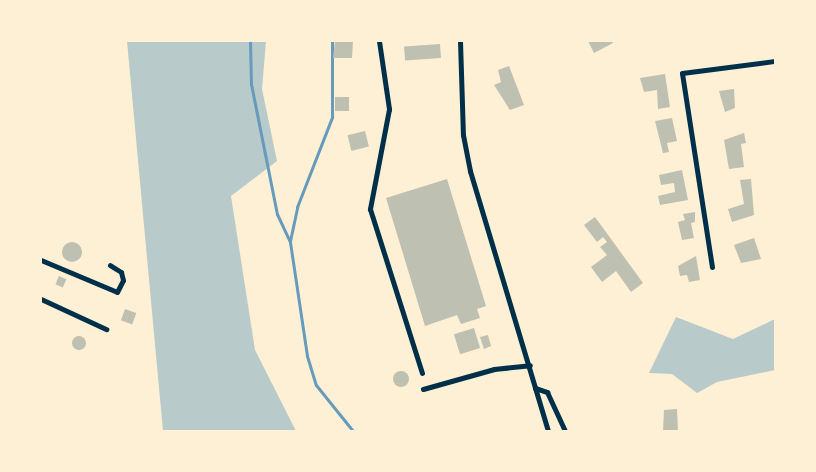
<!DOCTYPE html>
<style>
body{margin:0}
#map{position:relative;width:816px;height:472px;overflow:hidden;background:#fdf0d5;font-family:"Archivo Narrow",sans-serif}
div>[style]{position:absolute}
.green>*{inset:0;background:#b9caca}
.stream>*{height:3px;margin:-1.5px;padding:0 1.5px;transform-origin:1.5px;border-radius:1.5px;background:#669bbc}
.building>*{inset:0;background:#bec0b2;transform-origin:0 0}
.round{border-radius:50%}
.minor>*{height:5px;margin:-2.5px;padding:0 2.5px;transform-origin:2.5px;border-radius:2.5px;background:#003049}
span{translate:-50% -50%;white-space:nowrap;text-align:center;line-height:1.15;-webkit-text-stroke:4px #fdf0d5;paint-order:stroke}
.frame{position:absolute;inset:0;border:42px solid #fdf0d5;pointer-events:none}
</style>
<div id="map">
<div class="green">
<i style="clip-path:polygon(127px 41px,266px 41px,262px 89px,277px 161px,231px 196px,255px 350px,296px 431px,163px 431px)"></i>
<i style="clip-path:polygon(676px 317px,733px 339px,775px 319px,775px 370px,717px 382px,697px 393px,672px 374px,649px 373px)"></i>
</div>
<div class="stream">
<i style="left:250px;top:41px;width:43px;rotate:88.7deg"></i>
<i style="left:251px;top:84px;width:133px;rotate:78.7deg"></i>
<i style="left:277px;top:214px;width:31px;rotate:65deg"></i>
<i style="left:290px;top:242px;width:115px;rotate:81.5deg"></i>
<i style="left:307px;top:356px;width:30px;rotate:73deg"></i>
<i style="left:316px;top:385px;width:59px;rotate:51.2deg"></i>
<i style="left:290px;top:241px;width:35px;rotate:-78deg"></i>
<i style="left:297px;top:207px;width:97px;rotate:-68.7deg"></i>
<i style="left:332px;top:117px;width:76px;rotate:-90deg"></i>
</div>
<div class="building">
<i style="clip-path:polygon(335px 41px,353px 41px,352px 58px,333px 58px)"></i>
<i style="clip-path:polygon(588px 41px,612px 41px,613px 43px,594px 53px)"></i>
<i style="left:440px;top:44px;width:14px;height:36px;rotate:86deg"></i>
<i style="clip-path:polygon(509px 66px,524px 105px,510px 110px,494px 85px,501px 82px,498px 70px)"></i>
<i style="clip-path:polygon(665px 74px,670px 107px,658px 109px,657px 90px,644px 92px,640px 78px)"></i>
<i style="clip-path:polygon(734px 89px,735px 108px,725px 112px,719px 91px)"></i>
<i style="left:335px;top:97px;width:14px;height:14px"></i>
<i style="clip-path:polygon(672px 118px,677px 141px,667px 143px,669px 152px,663px 153px,655px 121px)"></i>
<i style="left:365px;top:131px;width:16px;height:18px;rotate:76deg"></i>
<i style="clip-path:polygon(744px 133px,746px 143px,741px 144px,744px 167px,729px 169px,724px 140px)"></i>
<i style="clip-path:polygon(682px 170px,688px 200px,660px 205px,658px 196px,675px 192px,674px 183px,661px 185px,659px 175px)"></i>
<i style="clip-path:polygon(447px 179px,486px 306px,477px 309px,480px 318px,461px 324px,457px 315px,425px 326px,386px 198px)"></i>
<i style="clip-path:polygon(751px 179px,754px 215px,732px 222px,728px 209px,744px 204px,740px 180px)"></i>
<i style="clip-path:polygon(695px 212px,695px 222px,691px 223px,694px 238px,682px 240px,678px 222px,685px 220px,683px 214px)"></i>
<i style="clip-path:polygon(595px 217px,643px 283px,631px 292px,616px 271px,602px 282px,591px 267px,607px 255px,600px 247px,607px 242px,603px 237px,597px 242px,584px 225px)"></i>
<i style="clip-path:polygon(754px 238px,761px 259px,741px 263px,734px 245px)"></i>
<i class="round" style="left:62px;top:242px;width:20px;height:20px"></i>
<i style="clip-path:polygon(696px 256px,700px 280px,689px 282px,687px 275px,680px 276px,678px 266px)"></i>
<i style="left:59px;top:276px;width:8px;height:9px;rotate:23deg"></i>
<i style="left:125px;top:309px;width:12px;height:12px;rotate:20deg"></i>
<i style="left:474px;top:328px;width:21px;height:21px;rotate:73deg"></i>
<i style="clip-path:polygon(488px 335px,491px 346px,484px 349px,480px 337px)"></i>
<i class="round" style="left:72px;top:336px;width:14px;height:14px"></i>
<i class="round" style="left:393px;top:371px;width:16px;height:16px"></i>
<i style="clip-path:polygon(677px 409px,678px 431px,663px 431px,664px 410px)"></i>
</div>
<div class="minor">
<i style="left:379px;top:41px;width:69px;rotate:81.6deg"></i>
<i style="left:389px;top:109px;width:102px;rotate:100.8deg"></i>
<i style="left:370px;top:209px;width:172px;rotate:72.4deg"></i>
<i style="left:460px;top:41px;width:94px;rotate:88.2deg"></i>
<i style="left:463px;top:135px;width:37px;rotate:79deg"></i>
<i style="left:470px;top:171px;width:271px;rotate:73.3deg"></i>
<i style="left:41px;top:260px;width:82px;rotate:22.8deg"></i>
<i style="left:117px;top:292px;width:13px;rotate:-63deg"></i>
<i style="left:123px;top:280px;width:8px;rotate:-104deg"></i>
<i style="left:121px;top:272px;width:13px;rotate:-148deg"></i>
<i style="left:712px;top:267px;width:196px;rotate:-98.8deg"></i>
<i style="left:682px;top:73px;width:94px;rotate:-7.4deg"></i>
<i style="left:41px;top:299px;width:72px;rotate:24.8deg"></i>
<i style="left:535px;top:388px;width:13px;rotate:18deg"></i>
<i style="left:547px;top:392px;width:43px;rotate:65.2deg"></i>
<i style="left:423px;top:389px;width:74px;rotate:-15.7deg"></i>
<i style="left:494px;top:369px;width:36px;rotate:-6deg"></i>
</div>
<div class="frame"></div>
</div>
